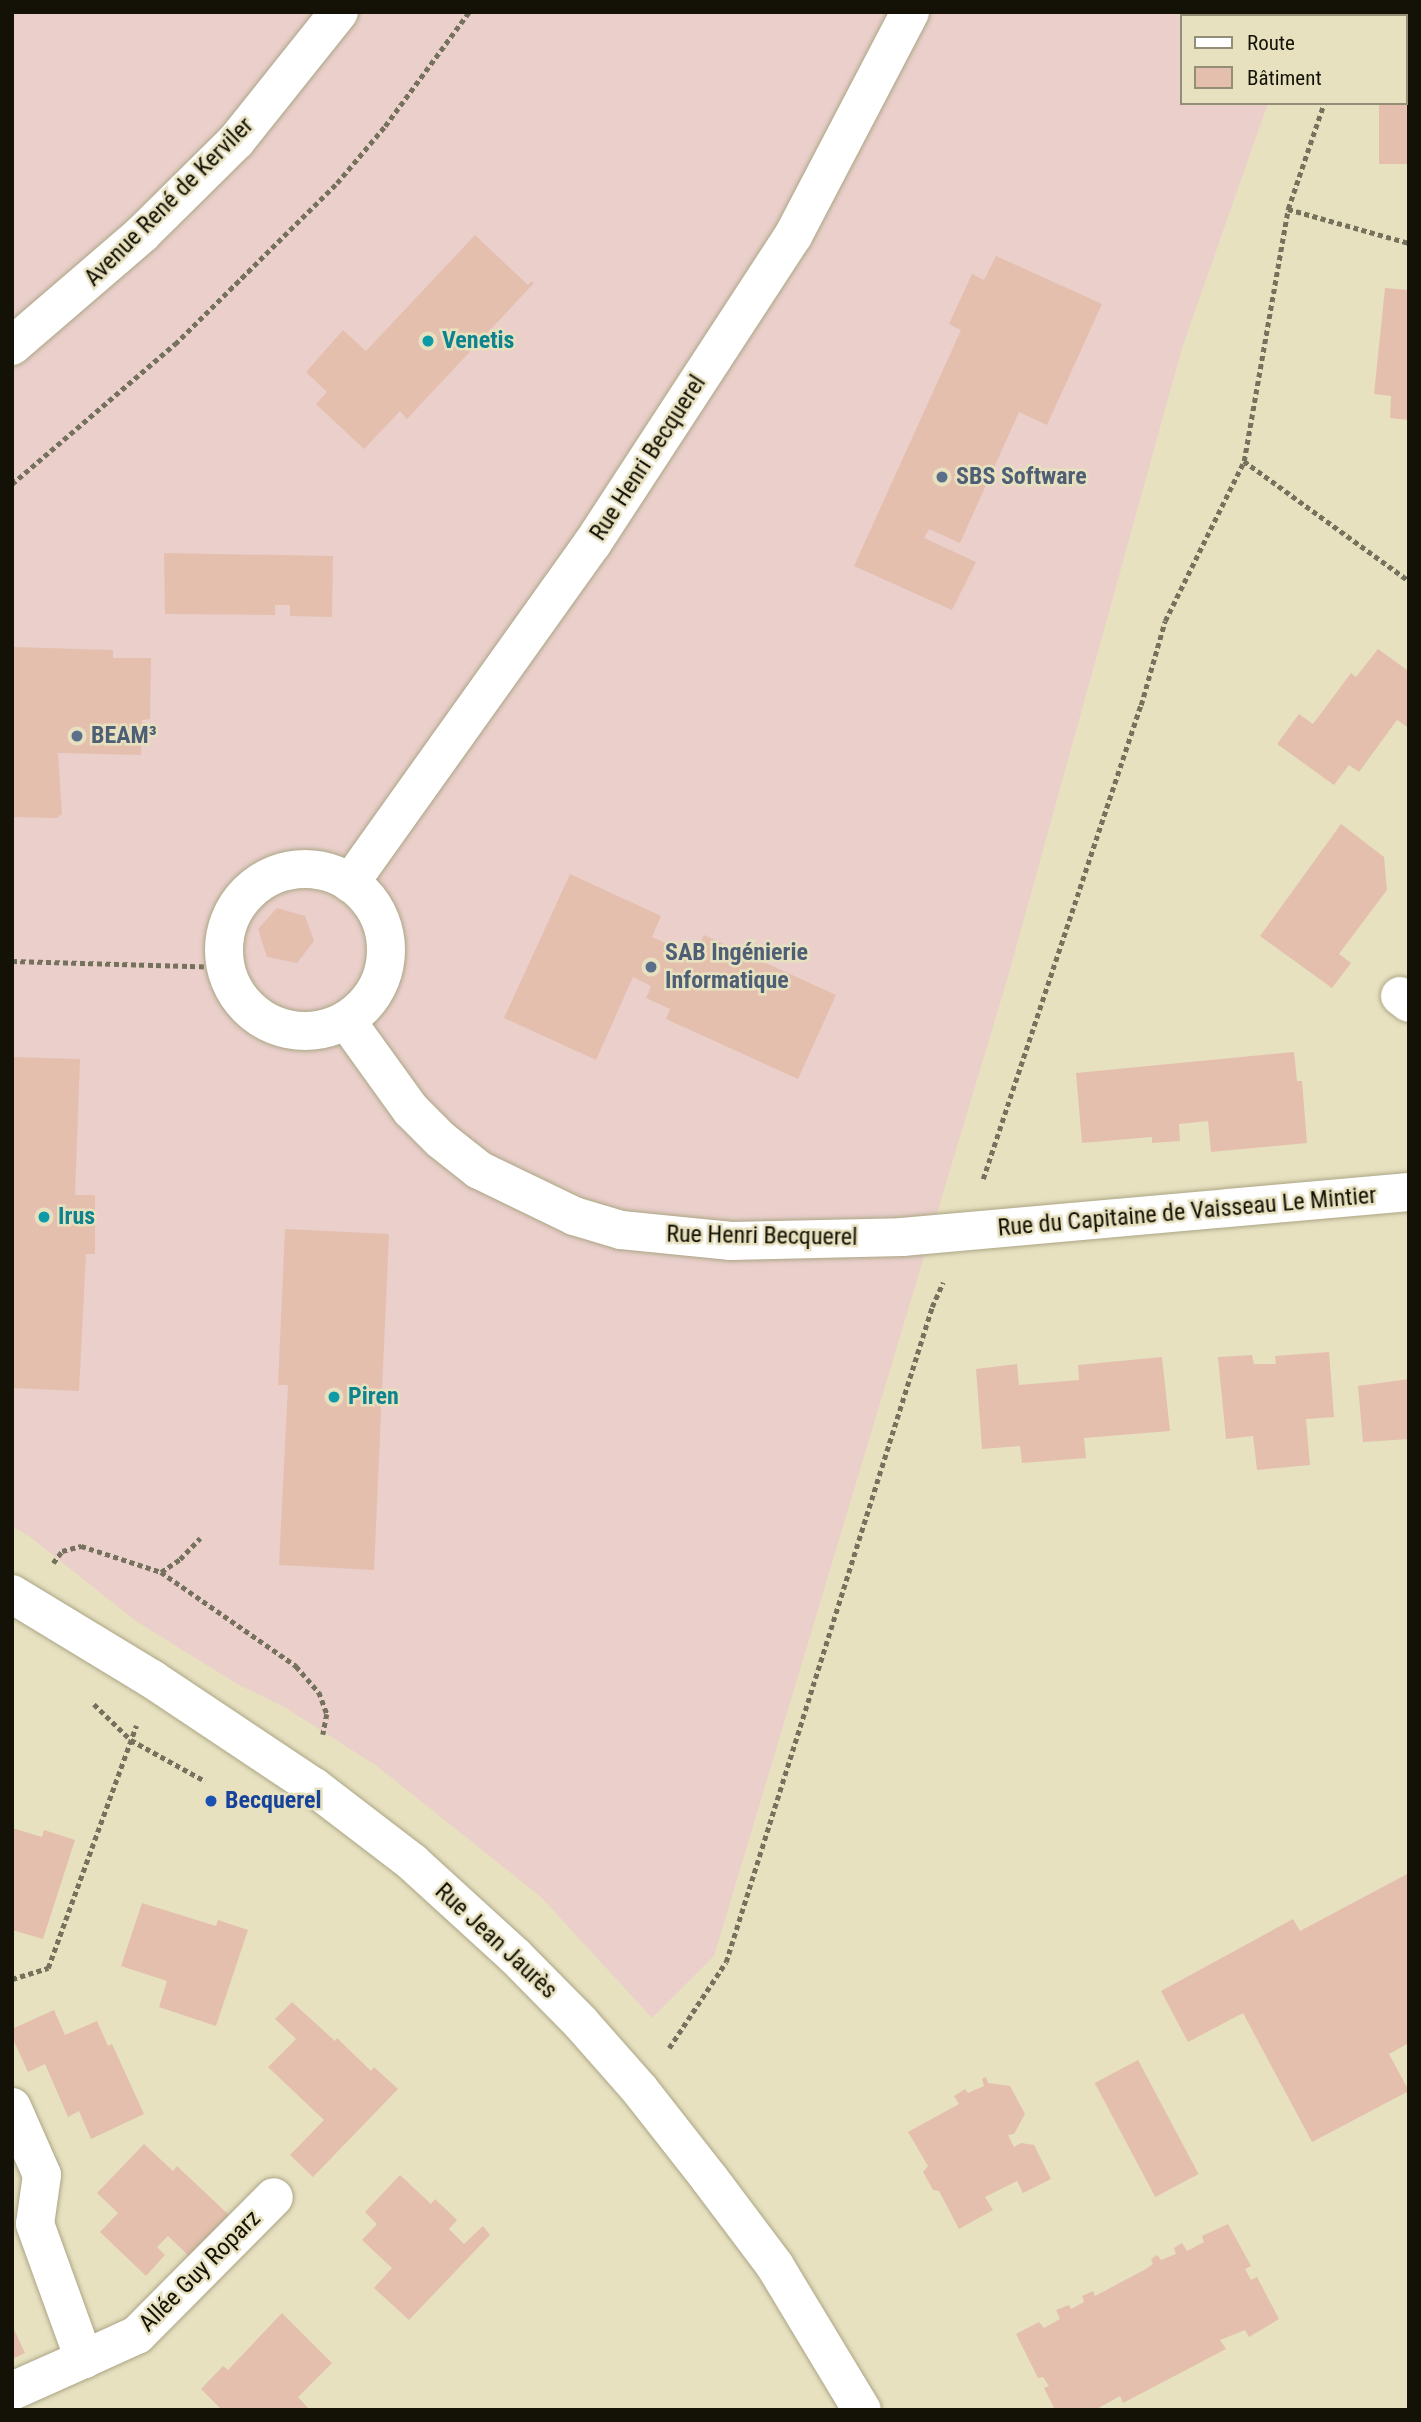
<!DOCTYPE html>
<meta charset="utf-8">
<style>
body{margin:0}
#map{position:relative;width:1421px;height:2422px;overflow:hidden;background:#e7e1c0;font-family:"Roboto Condensed",sans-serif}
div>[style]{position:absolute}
.commercial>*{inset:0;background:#eacfcb}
.building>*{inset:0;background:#e4bfae;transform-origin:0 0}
.path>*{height:4.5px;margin-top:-2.25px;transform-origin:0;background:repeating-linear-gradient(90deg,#75715c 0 5px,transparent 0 8.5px)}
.roads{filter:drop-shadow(0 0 2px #aba585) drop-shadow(0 0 2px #aba585)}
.minor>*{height:38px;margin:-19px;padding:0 19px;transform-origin:19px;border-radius:19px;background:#fff}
.minor>.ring{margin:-19px;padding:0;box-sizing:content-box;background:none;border:38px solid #fff;border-radius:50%}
.major>*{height:38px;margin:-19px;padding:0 19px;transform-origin:19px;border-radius:19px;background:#fff}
.dots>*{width:19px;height:19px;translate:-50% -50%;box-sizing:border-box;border:4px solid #e7e1c0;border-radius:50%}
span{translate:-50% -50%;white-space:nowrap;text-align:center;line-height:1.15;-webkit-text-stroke:5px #e7e1c0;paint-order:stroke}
.street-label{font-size:24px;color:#141206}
.culture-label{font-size:24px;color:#0d838f;font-weight:700}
.left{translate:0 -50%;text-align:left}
.service-label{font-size:24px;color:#4e5e75;font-weight:700}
.transit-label{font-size:24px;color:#164399;font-weight:700}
.frame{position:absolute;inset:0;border:14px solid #141206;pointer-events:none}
.legend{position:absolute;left:1180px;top:14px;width:228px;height:91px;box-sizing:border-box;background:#e7e1c0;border:2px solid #938e76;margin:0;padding:9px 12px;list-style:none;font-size:21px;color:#141206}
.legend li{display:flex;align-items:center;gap:14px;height:35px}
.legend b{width:35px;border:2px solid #938e76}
</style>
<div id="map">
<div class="commercial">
<i style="clip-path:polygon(12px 12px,1300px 12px,1299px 16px,1181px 16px,1181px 103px,1268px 103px,1182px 348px,1007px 980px,714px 1956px,652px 2018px,541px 1897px,377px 1766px,286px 1708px,237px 1684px,136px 1621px,29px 1536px,12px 1526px)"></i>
</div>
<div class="building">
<i style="clip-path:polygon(1405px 86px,1409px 86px,1409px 164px,1379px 164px,1379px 103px,1405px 103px)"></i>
<i style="clip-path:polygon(475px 235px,528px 285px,532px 281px,534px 283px,407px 419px,400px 411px,364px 449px,316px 404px,327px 392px,306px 372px,343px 330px,366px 351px)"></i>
<i style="clip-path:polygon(996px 256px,1102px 304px,1047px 425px,1019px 412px,960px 543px,929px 529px,924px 538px,976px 562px,952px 610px,854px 566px,961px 330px,949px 324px,972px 274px,984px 280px)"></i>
<i style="clip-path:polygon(1385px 288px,1409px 290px,1409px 420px,1390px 418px,1391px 396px,1374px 394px)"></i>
<i style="clip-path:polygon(164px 553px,333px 556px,332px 617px,290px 616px,290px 605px,275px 605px,275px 615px,165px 614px)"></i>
<i style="clip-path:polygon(12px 647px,113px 650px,113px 658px,151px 658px,150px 719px,142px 720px,141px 755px,58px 753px,62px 814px,57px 818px,12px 817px)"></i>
<i style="clip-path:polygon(1378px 649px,1407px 670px,1409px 667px,1409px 728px,1397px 720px,1359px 772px,1349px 765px,1334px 785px,1277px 744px,1299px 714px,1313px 724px,1351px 673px,1356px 677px)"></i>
<i style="clip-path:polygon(1341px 824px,1384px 857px,1387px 890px,1339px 954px,1351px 963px,1332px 988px,1260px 936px)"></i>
<i style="clip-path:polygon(570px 874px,661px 916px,652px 937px,694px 956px,704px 935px,836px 995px,798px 1079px,666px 1019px,670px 1009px,646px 998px,651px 986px,633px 977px,596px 1060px,504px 1018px)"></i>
<i style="clip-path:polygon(277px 908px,305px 916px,314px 941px,297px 963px,267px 957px,258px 929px)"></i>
<i style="clip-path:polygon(1294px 1052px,1297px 1081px,1302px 1081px,1307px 1143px,1211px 1152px,1208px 1121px,1179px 1124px,1180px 1141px,1152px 1143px,1152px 1137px,1082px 1143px,1076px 1073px)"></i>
<i style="clip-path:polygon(12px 1057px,80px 1059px,75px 1195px,95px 1195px,95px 1254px,86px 1254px,79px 1391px,12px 1388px)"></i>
<i style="clip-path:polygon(285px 1229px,389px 1234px,374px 1570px,279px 1565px,288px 1385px,278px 1385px)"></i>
<i style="clip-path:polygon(1329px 1352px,1334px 1417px,1306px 1419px,1310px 1465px,1257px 1470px,1253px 1436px,1226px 1439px,1218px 1357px,1252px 1355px,1254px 1364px,1276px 1364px,1275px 1356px)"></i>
<i style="clip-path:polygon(1162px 1357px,1170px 1431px,1084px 1438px,1086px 1458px,1022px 1463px,1020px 1446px,982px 1449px,976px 1369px,1017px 1364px,1019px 1385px,1079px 1380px,1078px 1365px)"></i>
<i style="clip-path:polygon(1409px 1379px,1409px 1439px,1363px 1442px,1358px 1386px)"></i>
<i style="clip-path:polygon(12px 1828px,42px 1837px,44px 1830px,75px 1840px,43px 1939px,12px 1930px)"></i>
<i style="clip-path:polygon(1409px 1873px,1409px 2043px,1389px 2054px,1409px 2091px,1312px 2142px,1243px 2013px,1188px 2042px,1161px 1991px,1293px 1919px,1300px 1931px)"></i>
<i style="clip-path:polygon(142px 1903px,216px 1926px,218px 1920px,248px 1930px,216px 2026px,159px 2007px,167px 1981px,121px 1966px)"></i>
<i style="clip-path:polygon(292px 2002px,335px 2041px,337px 2038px,371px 2071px,374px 2067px,398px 2089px,313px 2177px,290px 2155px,324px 2120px,268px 2067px,296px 2039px,275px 2019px)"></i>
<i style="clip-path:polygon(54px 2010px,65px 2035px,97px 2021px,108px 2046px,112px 2044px,144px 2114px,91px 2139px,79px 2111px,68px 2117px,45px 2064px,28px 2072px,12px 2037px,12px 2029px)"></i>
<i style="left:1138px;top:2060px;width:129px;height:49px;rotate:62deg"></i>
<i style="clip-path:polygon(986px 2077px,988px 2083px,1010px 2086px,1025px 2114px,1014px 2134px,1008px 2135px,1014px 2147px,1021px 2143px,1034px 2145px,1051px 2179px,1023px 2193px,1017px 2181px,985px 2197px,993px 2210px,959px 2229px,939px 2191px,933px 2190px,923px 2172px,928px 2166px,908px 2132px,959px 2104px,954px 2096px,965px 2089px,968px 2093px,984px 2086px,982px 2079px)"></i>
<i style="clip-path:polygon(144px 2144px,173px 2171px,177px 2166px,230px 2216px,190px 2257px,168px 2236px,157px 2247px,165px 2255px,146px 2276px,100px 2232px,118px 2213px,97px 2193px)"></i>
<i style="clip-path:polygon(400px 2175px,431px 2204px,435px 2199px,457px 2220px,449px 2229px,464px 2244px,483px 2226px,490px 2235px,409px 2320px,374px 2288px,392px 2268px,362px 2240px,377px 2224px,365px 2212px)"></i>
<i style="clip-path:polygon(1228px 2224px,1251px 2266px,1245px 2269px,1251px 2280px,1257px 2277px,1279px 2319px,1249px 2337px,1245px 2330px,1220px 2340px,1226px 2349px,1123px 2403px,1120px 2396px,1095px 2410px,1055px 2410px,1044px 2388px,1049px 2386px,1043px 2377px,1038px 2378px,1016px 2334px,1039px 2322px,1044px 2328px,1060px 2319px,1056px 2310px,1069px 2305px,1071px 2309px,1084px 2302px,1082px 2296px,1093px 2291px,1095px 2296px,1146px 2269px,1153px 2264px,1151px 2259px,1157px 2255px,1161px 2260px,1176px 2254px,1174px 2248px,1182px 2243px,1187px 2251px,1204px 2242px,1202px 2236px)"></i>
<i style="clip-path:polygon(282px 2313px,332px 2363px,298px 2397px,310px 2410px,222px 2410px,201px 2389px,223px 2366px,228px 2370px)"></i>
<i style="clip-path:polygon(12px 2325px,25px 2353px,12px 2359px)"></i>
</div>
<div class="path">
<i style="left:1353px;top:16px;width:4px;rotate:-76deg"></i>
<i style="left:1288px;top:209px;width:126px;rotate:15.7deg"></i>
<i style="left:1244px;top:461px;width:204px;rotate:36deg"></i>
<i style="left:12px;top:484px;width:215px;rotate:-40.7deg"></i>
<i style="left:175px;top:344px;width:228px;rotate:-44.8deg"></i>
<i style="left:337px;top:183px;width:75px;rotate:-49.9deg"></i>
<i style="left:385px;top:126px;width:142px;rotate:-53.6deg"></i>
<i style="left:12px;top:961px;width:213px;rotate:1.6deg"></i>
<i style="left:983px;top:1179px;width:500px;rotate:-71.6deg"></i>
<i style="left:1141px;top:705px;width:87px;rotate:-74.1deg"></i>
<i style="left:1165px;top:621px;width:178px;rotate:-63.7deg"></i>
<i style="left:1244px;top:461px;width:256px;rotate:-80.1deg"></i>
<i style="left:1288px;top:209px;width:112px;rotate:-71.2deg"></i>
<i style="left:53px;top:1563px;width:15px;rotate:-53deg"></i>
<i style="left:62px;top:1551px;width:20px;rotate:-15deg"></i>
<i style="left:81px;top:1546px;width:84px;rotate:18deg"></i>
<i style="left:161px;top:1572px;width:23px;rotate:-34deg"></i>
<i style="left:180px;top:1559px;width:29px;rotate:-46deg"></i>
<i style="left:161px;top:1572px;width:165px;rotate:34.8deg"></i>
<i style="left:296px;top:1666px;width:35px;rotate:49deg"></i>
<i style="left:319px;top:1692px;width:23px;rotate:70deg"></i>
<i style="left:327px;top:1714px;width:21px;rotate:101deg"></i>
<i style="left:94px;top:1704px;width:52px;rotate:44.2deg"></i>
<i style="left:131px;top:1740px;width:85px;rotate:29deg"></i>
<i style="left:12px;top:1979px;width:38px;rotate:-17deg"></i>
<i style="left:48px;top:1968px;width:258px;rotate:-70deg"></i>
<i style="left:669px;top:2048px;width:103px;rotate:-56.5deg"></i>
<i style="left:726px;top:1962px;width:687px;rotate:-72.54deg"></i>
<i style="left:932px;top:1307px;width:27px;rotate:-66deg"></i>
</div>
<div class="roads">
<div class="minor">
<i class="ring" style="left:224px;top:869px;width:124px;height:124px"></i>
<i style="left:350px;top:883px;width:417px;rotate:-54.5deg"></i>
<i style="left:592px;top:544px;width:368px;rotate:-56.9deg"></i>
<i style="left:793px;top:236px;width:253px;rotate:-62.4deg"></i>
<i style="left:1400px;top:996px;width:11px;rotate:38deg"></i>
<i style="left:346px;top:1020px;width:111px;rotate:54.2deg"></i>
<i style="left:411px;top:1110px;width:42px;rotate:45deg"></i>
<i style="left:441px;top:1140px;width:48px;rotate:38.3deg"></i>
<i style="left:479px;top:1170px;width:106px;rotate:25.8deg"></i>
<i style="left:574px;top:1216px;width:49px;rotate:16.6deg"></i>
<i style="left:621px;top:1230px;width:111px;rotate:5.7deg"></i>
<i style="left:731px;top:1241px;width:171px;rotate:-1.3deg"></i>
<i style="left:902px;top:1237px;width:509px;rotate:-5.07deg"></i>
<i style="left:12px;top:2107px;width:74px;rotate:66.2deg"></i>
<i style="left:42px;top:2175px;width:49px;rotate:98.1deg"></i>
<i style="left:35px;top:2224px;width:144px;rotate:70.1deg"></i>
<i style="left:84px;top:2359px;width:79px;rotate:156deg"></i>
<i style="left:84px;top:2359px;width:58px;rotate:-24.4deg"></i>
<i style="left:137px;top:2335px;width:194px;rotate:-45.2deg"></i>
</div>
<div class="major">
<i style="left:12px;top:346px;width:172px;rotate:-40.7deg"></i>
<i style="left:142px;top:234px;width:132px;rotate:-44.7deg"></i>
<i style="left:236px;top:141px;width:165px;rotate:-51.4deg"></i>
<i style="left:12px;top:1594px;width:164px;rotate:31.3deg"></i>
<i style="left:152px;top:1679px;width:195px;rotate:33.7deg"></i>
<i style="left:314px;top:1787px;width:123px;rotate:37.4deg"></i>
<i style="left:412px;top:1862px;width:139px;rotate:42.4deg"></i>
<i style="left:515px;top:1956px;width:94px;rotate:45.4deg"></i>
<i style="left:581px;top:2023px;width:89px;rotate:48.6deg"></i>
<i style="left:640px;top:2090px;width:112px;rotate:51.9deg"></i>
<i style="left:709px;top:2178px;width:110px;rotate:53.1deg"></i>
<i style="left:775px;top:2266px;width:168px;rotate:58.9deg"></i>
</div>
</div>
<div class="dots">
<i style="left:428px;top:341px;background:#0f9aa8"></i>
<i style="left:942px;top:477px;background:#5c6f8a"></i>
<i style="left:77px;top:736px;background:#5c6f8a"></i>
<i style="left:651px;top:967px;background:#5c6f8a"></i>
<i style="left:44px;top:1217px;background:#0f9aa8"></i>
<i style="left:334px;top:1397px;background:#0f9aa8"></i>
<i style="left:211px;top:1801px;background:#1a4fb4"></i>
</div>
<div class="street-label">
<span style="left:169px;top:202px;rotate:-45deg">Avenue René de Kerviler</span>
<span style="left:648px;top:458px;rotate:-57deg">Rue Henri Becquerel</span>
<span style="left:1187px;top:1212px;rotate:-5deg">Rue du Capitaine de Vaisseau Le Mintier</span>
<span style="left:762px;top:1236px;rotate:1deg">Rue Henri Becquerel</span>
<span style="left:496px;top:1941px;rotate:43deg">Rue Jean Jaurès</span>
<span style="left:200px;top:2271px;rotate:-45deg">Allée Guy Roparz</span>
</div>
<div class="culture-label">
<span class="left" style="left:442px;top:341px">Venetis</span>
<span class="left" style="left:58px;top:1217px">Irus</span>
<span class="left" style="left:348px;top:1397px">Piren</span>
</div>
<div class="service-label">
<span class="left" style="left:956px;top:477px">SBS Software</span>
<span class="left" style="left:91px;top:736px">BEAM³</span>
<span class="left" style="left:665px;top:967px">SAB Ingénierie<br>Informatique</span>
</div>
<div class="transit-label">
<span class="left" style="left:225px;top:1801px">Becquerel</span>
</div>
<div class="frame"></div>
<ul class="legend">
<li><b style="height:9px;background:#fff"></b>Route</li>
<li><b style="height:19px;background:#e4bfae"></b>Bâtiment</li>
</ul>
</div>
